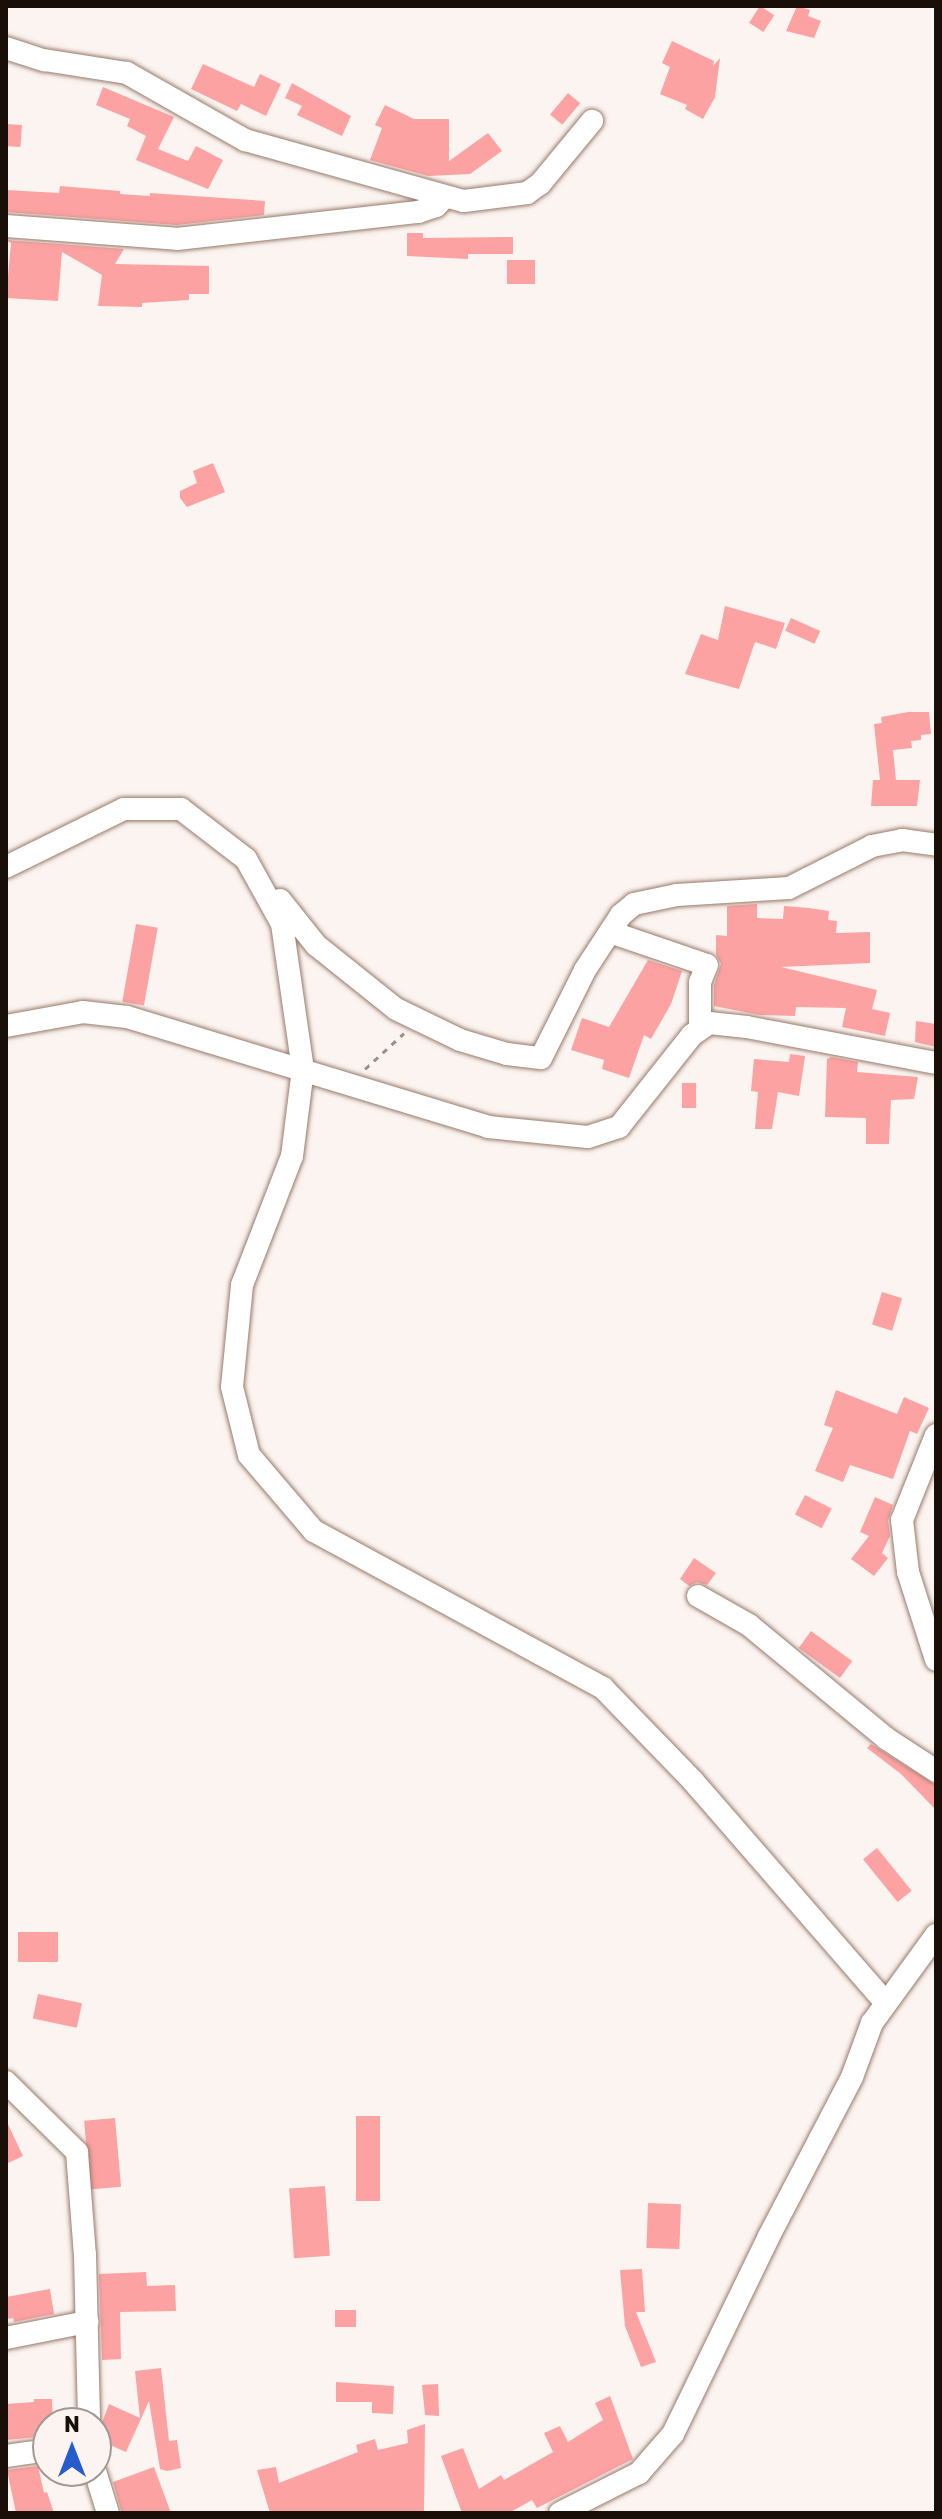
<!DOCTYPE html>
<style>
body{margin:0}
#map{position:relative;width:942px;height:2519px;overflow:hidden;background:#fbf4f0;font-family:Rubik,sans-serif}
div>[style]{position:absolute}
.building>*{inset:0;background:#fca2a2;transform-origin:0 0}
.path>*{height:3px;margin-top:-1.5px;transform-origin:0;background:repeating-linear-gradient(90deg,#978e89 0 6px,transparent 0 12px)}
.roads{filter:drop-shadow(0 0 2px #987969) drop-shadow(0 0 2px #987969)}
.minor>*{height:22px;margin:-11px;padding:0 11px;transform-origin:11px;border-radius:11px;background:#fff}
span{translate:-50% -50%;white-space:nowrap;text-align:center;line-height:1.15;-webkit-text-stroke:8px #fbf4f0;paint-order:stroke}
.frame{position:absolute;inset:0;border:8px solid #190e08;pointer-events:none}
.north{position:absolute;left:32px;top:2407px;width:80px;height:80px;box-sizing:border-box;background:#fbf4f0;border:2px solid #a19893;border-radius:50%;rotate:0deg;font-size:22px;font-weight:700;line-height:32px;text-align:center;color:#190e08}
.north::after{content:'';display:block;margin:auto;width:28px;height:36px;background:#275dcb;clip-path:polygon(50% 0,100% 100%,50% 72%,0 100%)}
</style>
<div id="map">
<div class="building">
<i style="left:760px;top:6px;width:17px;height:20px;rotate:33deg"></i>
<i style="clip-path:polygon(797px 6px,810px 10px,808px 16px,821px 21px,814px 38px,786px 31px)"></i>
<i style="clip-path:polygon(672px 41px,714px 61px,713px 66px,720px 58px,715px 97px,703px 119px,685px 109px,687px 105px,660px 94px,670px 67px,662px 63px)"></i>
<i style="clip-path:polygon(203px 64px,254px 87px,260px 74px,281px 84px,266px 116px,241px 104px,237px 111px,191px 89px)"></i>
<i style="clip-path:polygon(292px 83px,351px 116px,342px 136px,297px 115px,302px 106px,285px 98px)"></i>
<i style="clip-path:polygon(103px 87px,174px 117px,158px 149px,188px 161px,196px 146px,223px 160px,208px 189px,136px 160px,146px 136px,127px 126px,130px 119px,96px 105px)"></i>
<i style="left:568px;top:93px;width:16px;height:28px;rotate:40deg"></i>
<i style="clip-path:polygon(385px 105px,414px 119px,449px 119px,449px 161px,488px 133px,502px 151px,470px 174px,428px 176px,370px 160px,382px 128px,375px 125px)"></i>
<i style="left:6px;top:124px;width:16px;height:22px;rotate:4deg"></i>
<i style="clip-path:polygon(60px 186px,120px 191px,120px 194px,150px 196px,150px 193px,265px 201px,264px 215px,177px 225px,6px 212px,6px 190px,59px 193px)"></i>
<i style="clip-path:polygon(407px 233px,423px 233px,423px 238px,513px 237px,513px 254px,468px 254px,468px 259px,407px 256px)"></i>
<i style="clip-path:polygon(6px 240px,124px 249px,115px 264px,209px 266px,209px 294px,189px 294px,189px 300px,142px 303px,142px 307px,98px 306px,102px 275px,62px 252px,58px 301px,6px 298px,11px 243px)"></i>
<i style="left:507px;top:260px;width:28px;height:24px"></i>
<i style="clip-path:polygon(213px 463px,225px 492px,187px 507px,180px 498px,180px 491px,197px 483px,193px 471px)"></i>
<i style="clip-path:polygon(725px 606px,785px 623px,776px 649px,755px 642px,739px 689px,685px 674px,701px 634px,718px 640px)"></i>
<i style="left:791px;top:618px;width:32px;height:14px;rotate:24deg"></i>
<i style="clip-path:polygon(908px 712px,929px 712px,931px 734px,921px 735px,921px 740px,911px 741px,912px 748px,893px 750px,896px 780px,920px 780px,917px 806px,871px 806px,873px 780px,880px 780px,874px 724px,882px 723px,881px 717px)"></i>
<i style="clip-path:polygon(757px 904px,757px 918px,783px 919px,784px 906px,809px 908px,829px 911px,828px 920px,837px 921px,836px 933px,870px 932px,870px 963px,781px 967px,877px 990px,872px 1009px,890px 1013px,885px 1036px,842px 1027px,846px 1008px,796px 1007px,795px 1016px,759px 1015px,714px 1006px,714px 985px,721px 964px,716px 954px,716px 935px,727px 936px,727px 906px)"></i>
<i style="left:136px;top:924px;width:22px;height:79px;rotate:10deg"></i>
<i style="clip-path:polygon(648px 960px,682px 971px,671px 1004px,651px 1039px,644px 1035px,629px 1078px,602px 1069px,604px 1060px,571px 1050px,582px 1018px,609px 1027px)"></i>
<i style="clip-path:polygon(916px 1021px,936px 1024px,936px 1047px,915px 1042px)"></i>
<i style="clip-path:polygon(790px 1054px,805px 1056px,799px 1096px,778px 1092px,772px 1129px,755px 1129px,758px 1092px,751px 1091px,754px 1059px,789px 1062px)"></i>
<i style="clip-path:polygon(831px 1057px,858px 1062px,857px 1072px,918px 1077px,914px 1099px,891px 1100px,889px 1144px,866px 1144px,866px 1118px,825px 1117px,827px 1059px)"></i>
<i style="left:682px;top:1083px;width:14px;height:25px"></i>
<i style="left:882px;top:1292px;width:21px;height:34px;rotate:17deg"></i>
<i style="clip-path:polygon(836px 1390px,897px 1414px,904px 1397px,929px 1408px,917px 1434px,910px 1431px,893px 1479px,850px 1465px,843px 1482px,815px 1471px,833px 1428px,824px 1425px)"></i>
<i style="left:805px;top:1495px;width:30px;height:22px;rotate:27deg"></i>
<i style="clip-path:polygon(875px 1497px,893px 1505px,888px 1521px,890px 1536px,882px 1553px,888px 1558px,874px 1576px,851px 1559px,869px 1536px,860px 1532px)"></i>
<i style="clip-path:polygon(694px 1558px,716px 1573px,707px 1585px,697px 1582px,689px 1586px,680px 1579px)"></i>
<i style="left:811px;top:1631px;width:51px;height:21px;rotate:36deg"></i>
<i style="clip-path:polygon(871px 1744px,936px 1785px,936px 1810px,901px 1774px,867px 1748px)"></i>
<i style="left:877px;top:1848px;width:55px;height:18px;rotate:51deg"></i>
<i style="left:18px;top:1932px;width:40px;height:30px"></i>
<i style="left:38px;top:1994px;width:45px;height:25px;rotate:12deg"></i>
<i style="left:356px;top:2116px;width:24px;height:85px"></i>
<i style="left:115px;top:2118px;width:69px;height:31px;rotate:85deg"></i>
<i style="clip-path:polygon(6px 2120px,23px 2156px,6px 2164px)"></i>
<i style="left:325px;top:2186px;width:70px;height:36px;rotate:86deg"></i>
<i style="left:648px;top:2203px;width:33px;height:45px;rotate:2deg"></i>
<i style="clip-path:polygon(642px 2269px,645px 2312px,636px 2312px,656px 2362px,641px 2367px,625px 2326px,620px 2270px)"></i>
<i style="clip-path:polygon(146px 2272px,147px 2286px,175px 2285px,176px 2311px,120px 2312px,121px 2359px,102px 2360px,99px 2274px)"></i>
<i style="clip-path:polygon(50px 2289px,54px 2314px,14px 2322px,13px 2318px,6px 2319px,6px 2297px)"></i>
<i style="left:335px;top:2310px;width:21px;height:17px"></i>
<i style="clip-path:polygon(161px 2368px,169px 2441px,177px 2440px,181px 2468px,167px 2471px,160px 2469px,149px 2401px,126px 2452px,96px 2439px,109px 2404px,140px 2418px,135px 2371px)"></i>
<i style="clip-path:polygon(336px 2382px,394px 2386px,393px 2414px,372px 2413px,372px 2402px,336px 2402px)"></i>
<i style="clip-path:polygon(438px 2384px,439px 2416px,425px 2415px,422px 2385px)"></i>
<i style="clip-path:polygon(610px 2396px,633px 2459px,537px 2508px,532px 2500px,509px 2513px,462px 2513px,441px 2456px,463px 2448px,479px 2489px,501px 2475px,504px 2480px,553px 2452px,544px 2433px,560px 2426px,568px 2442px,603px 2420px,595px 2403px)"></i>
<i style="clip-path:polygon(34px 2399px,52px 2399px,53px 2423px,48px 2423px,48px 2436px,6px 2440px,6px 2404px,34px 2402px)"></i>
<i style="clip-path:polygon(425px 2424px,424px 2513px,270px 2513px,257px 2470px,276px 2467px,279px 2483px,358px 2452px,356px 2445px,375px 2439px,378px 2450px,408px 2443px,407px 2430px)"></i>
<i style="clip-path:polygon(38px 2466px,44px 2493px,47px 2492px,54px 2513px,16px 2513px,7px 2470px)"></i>
<i style="clip-path:polygon(154px 2467px,171px 2513px,122px 2513px,113px 2482px)"></i>
</div>
<div class="path">
<i style="left:365px;top:1069px;width:53px;rotate:-42.7deg"></i>
</div>
<div class="roads">
<div class="minor">
<i style="left:6px;top:48px;width:40px;rotate:18deg"></i>
<i style="left:44px;top:60px;width:84px;rotate:8.9deg"></i>
<i style="left:127px;top:73px;width:136px;rotate:29.6deg"></i>
<i style="left:245px;top:140px;width:227px;rotate:15.6deg"></i>
<i style="left:464px;top:201px;width:64px;rotate:-7.2deg"></i>
<i style="left:527px;top:193px;width:16px;rotate:-35deg"></i>
<i style="left:540px;top:184px;width:82px;rotate:-50.5deg"></i>
<i style="left:6px;top:226px;width:171px;rotate:4.3deg"></i>
<i style="left:177px;top:239px;width:243px;rotate:-6.4deg"></i>
<i style="left:418px;top:212px;width:19px;rotate:-18deg"></i>
<i style="left:436px;top:206px;width:13px;rotate:-45deg"></i>
<i style="left:6px;top:867px;width:131px;rotate:-26.2deg"></i>
<i style="left:124px;top:809px;width:57px"></i>
<i style="left:181px;top:809px;width:82px;rotate:37.6deg"></i>
<i style="left:246px;top:859px;width:74px;rotate:61deg"></i>
<i style="left:282px;top:924px;width:147px;rotate:81.8deg"></i>
<i style="left:303px;top:1069px;width:88px;rotate:97.2deg"></i>
<i style="left:292px;top:1156px;width:138px;rotate:111.2deg"></i>
<i style="left:242px;top:1285px;width:102px;rotate:95.6deg"></i>
<i style="left:232px;top:1387px;width:70px;rotate:76deg"></i>
<i style="left:249px;top:1455px;width:100px;rotate:49.5deg"></i>
<i style="left:314px;top:1531px;width:329px;rotate:28.5deg"></i>
<i style="left:603px;top:1688px;width:129px;rotate:45.9deg"></i>
<i style="left:693px;top:1781px;width:294px;rotate:49deg"></i>
<i style="left:280px;top:900px;width:58px;rotate:51.3deg"></i>
<i style="left:316px;top:945px;width:102px;rotate:38.7deg"></i>
<i style="left:396px;top:1009px;width:71px;rotate:25.8deg"></i>
<i style="left:460px;top:1040px;width:49px;rotate:16.6deg"></i>
<i style="left:507px;top:1054px;width:34px;rotate:7deg"></i>
<i style="left:541px;top:1058px;width:98px;rotate:-63.4deg"></i>
<i style="left:585px;top:970px;width:66px;rotate:-56.8deg"></i>
<i style="left:621px;top:915px;width:17px;rotate:-40deg"></i>
<i style="left:634px;top:904px;width:44px;rotate:-11.8deg"></i>
<i style="left:677px;top:895px;width:112px;rotate:-3.6deg"></i>
<i style="left:789px;top:888px;width:93px;rotate:-26.8deg"></i>
<i style="left:872px;top:846px;width:31px;rotate:-11deg"></i>
<i style="left:902px;top:840px;width:34px;rotate:8deg"></i>
<i style="left:610px;top:932px;width:102px;rotate:18.8deg"></i>
<i style="left:707px;top:965px;width:18px;rotate:112deg"></i>
<i style="left:700px;top:982px;width:45px;rotate:90deg"></i>
<i style="left:6px;top:1026px;width:78px;rotate:-10.3deg"></i>
<i style="left:83px;top:1012px;width:44px;rotate:6.5deg"></i>
<i style="left:127px;top:1017px;width:377px;rotate:16.9deg"></i>
<i style="left:488px;top:1127px;width:100px;rotate:5.7deg"></i>
<i style="left:588px;top:1137px;width:33px;rotate:-18deg"></i>
<i style="left:619px;top:1127px;width:117px;rotate:-51.6deg"></i>
<i style="left:692px;top:1035px;width:21px;rotate:-35deg"></i>
<i style="left:709px;top:1023px;width:38px;rotate:6deg"></i>
<i style="left:747px;top:1027px;width:192px;rotate:10.8deg"></i>
<i style="left:936px;top:1435px;width:92px;rotate:111.8deg"></i>
<i style="left:902px;top:1520px;width:52px;rotate:83.4deg"></i>
<i style="left:908px;top:1572px;width:92px;rotate:72.3deg"></i>
<i style="left:698px;top:1596px;width:59px;rotate:29.6deg"></i>
<i style="left:749px;top:1625px;width:179px;rotate:39.6deg"></i>
<i style="left:887px;top:1739px;width:59px;rotate:33.1deg"></i>
<i style="left:6px;top:2082px;width:100px;rotate:44.6deg"></i>
<i style="left:77px;top:2152px;width:103px;rotate:85.6deg"></i>
<i style="left:85px;top:2255px;width:168px;rotate:88.6deg"></i>
<i style="left:6px;top:2338px;width:83px;rotate:-11.2deg"></i>
<i style="left:6px;top:2456px;width:42px;rotate:-8.1deg"></i>
<i style="left:95px;top:2471px;width:44px;rotate:72.8deg"></i>
<i style="left:560px;top:2513px;width:89px;rotate:-26.9deg"></i>
<i style="left:639px;top:2473px;width:52px;rotate:-48.9deg"></i>
<i style="left:673px;top:2434px;width:218px;rotate:-64.1deg"></i>
<i style="left:768px;top:2238px;width:182px;rotate:-62.4deg"></i>
<i style="left:852px;top:2077px;width:58px;rotate:-69.7deg"></i>
<i style="left:872px;top:2023px;width:109px;rotate:-54deg"></i>
</div>
</div>
<div class="frame"></div>
<div class="north">N</div>
</div>
